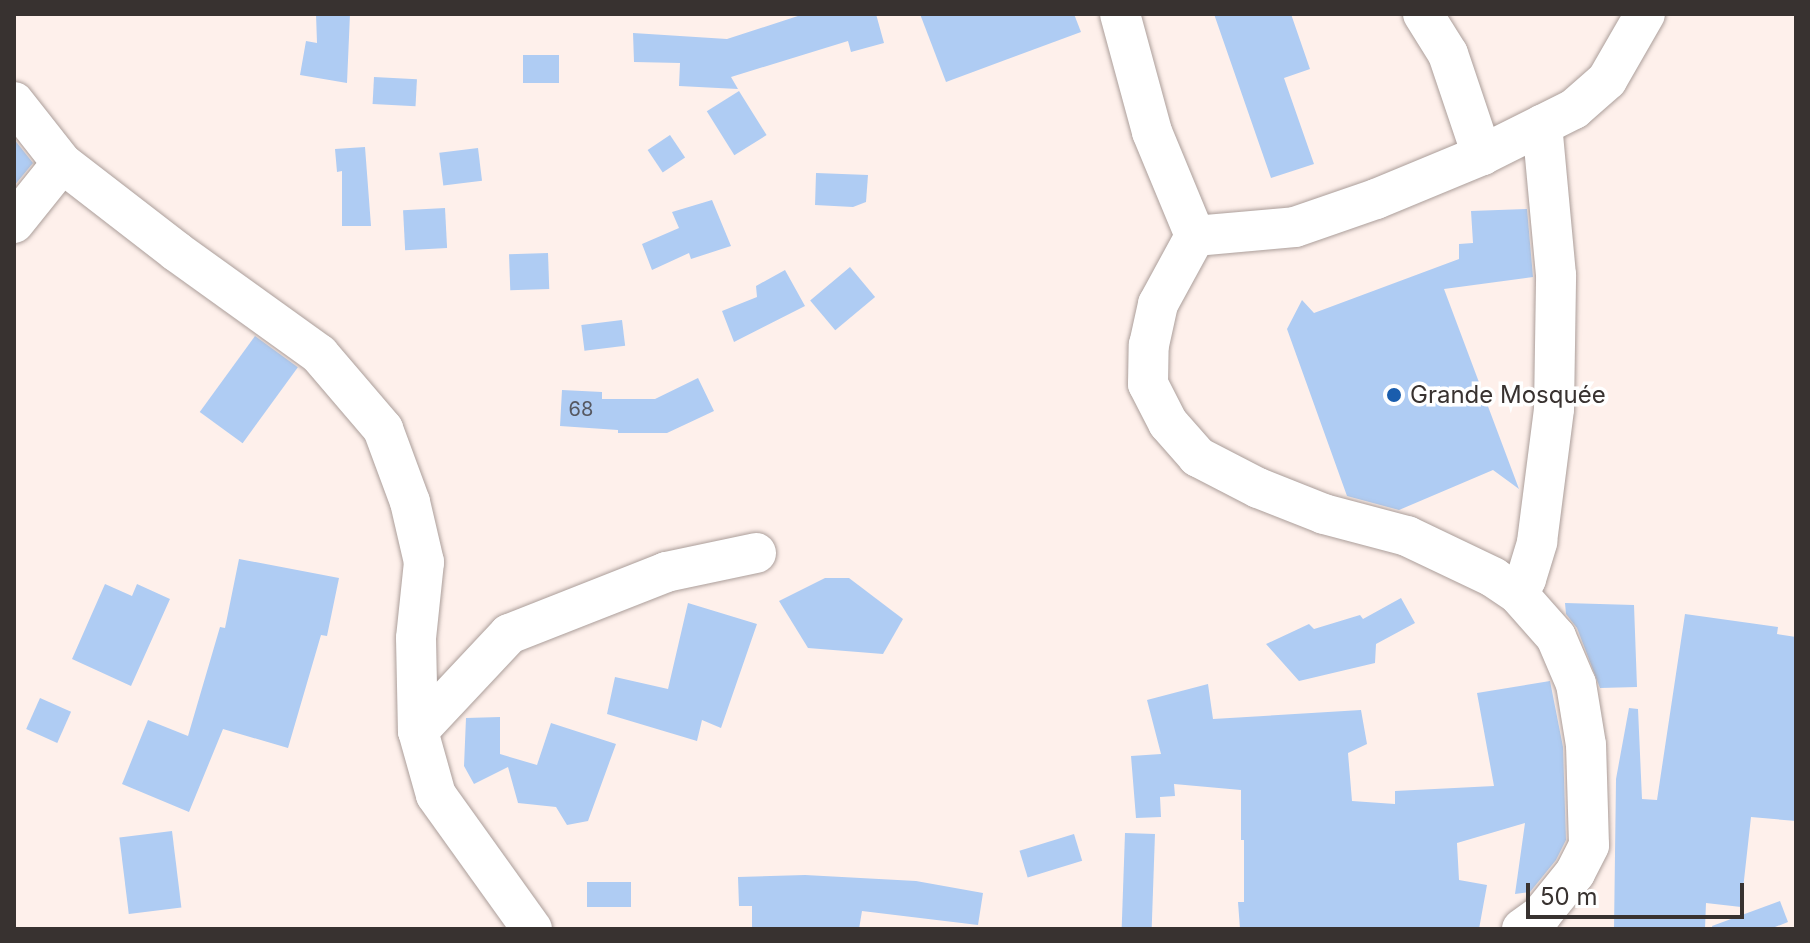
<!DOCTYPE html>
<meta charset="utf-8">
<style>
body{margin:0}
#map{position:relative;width:1810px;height:943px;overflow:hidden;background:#fef0eb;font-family:Inter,sans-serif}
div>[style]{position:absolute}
.building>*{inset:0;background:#afccf3;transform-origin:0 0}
.roads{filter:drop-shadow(0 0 2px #ab9e9a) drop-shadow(0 0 2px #ab9e9a)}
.minor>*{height:40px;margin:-20px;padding:0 20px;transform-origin:20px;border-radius:20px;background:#fff}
.dots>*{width:22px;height:22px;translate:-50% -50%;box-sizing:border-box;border:4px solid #fff;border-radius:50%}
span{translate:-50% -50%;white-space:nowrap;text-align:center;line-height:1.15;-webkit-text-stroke:7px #fff;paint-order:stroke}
.number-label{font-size:20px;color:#565861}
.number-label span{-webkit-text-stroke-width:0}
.poi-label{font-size:24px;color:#383230}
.left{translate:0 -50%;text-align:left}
.frame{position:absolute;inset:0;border:16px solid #383230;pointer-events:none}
.scale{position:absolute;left:1526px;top:883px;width:218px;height:36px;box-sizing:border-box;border:4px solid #383230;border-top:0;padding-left:10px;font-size:24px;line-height:28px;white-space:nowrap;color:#383230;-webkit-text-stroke:6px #fff;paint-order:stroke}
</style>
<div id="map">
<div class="building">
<i style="clip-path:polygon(316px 14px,350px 14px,347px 83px,300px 75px,306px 41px,317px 43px)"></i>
<i style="clip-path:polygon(804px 14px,876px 14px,884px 43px,851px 52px,848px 41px,731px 77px,738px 89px,679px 86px,680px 63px,634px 62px,633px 33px,727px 39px)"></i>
<i style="clip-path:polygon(920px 14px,1074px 14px,1081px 32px,946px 82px)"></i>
<i style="clip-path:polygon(1214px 14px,1291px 14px,1310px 69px,1284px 78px,1314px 164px,1271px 178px)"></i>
<i style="left:523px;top:55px;width:36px;height:28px"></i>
<i style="left:374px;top:77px;width:43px;height:27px;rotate:3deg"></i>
<i style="left:739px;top:91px;width:52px;height:38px;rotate:58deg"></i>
<i style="left:670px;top:135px;width:27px;height:27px;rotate:56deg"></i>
<i style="clip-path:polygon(14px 139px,33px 163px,14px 186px)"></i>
<i style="clip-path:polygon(365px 147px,371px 226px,342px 226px,342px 171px,337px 172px,335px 149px)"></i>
<i style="left:478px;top:148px;width:33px;height:39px;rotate:83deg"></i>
<i style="clip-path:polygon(816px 173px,868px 175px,866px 202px,853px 207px,815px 205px)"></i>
<i style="clip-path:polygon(712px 200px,731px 246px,691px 259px,689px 253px,652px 270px,642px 244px,679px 228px,672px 212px)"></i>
<i style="left:445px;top:208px;width:40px;height:42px;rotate:87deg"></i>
<i style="clip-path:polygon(1527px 209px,1533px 277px,1444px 289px,1519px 489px,1493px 470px,1399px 510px,1347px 496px,1287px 329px,1302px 300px,1314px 313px,1459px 259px,1459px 244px,1473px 243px,1471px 211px)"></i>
<i style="left:548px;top:253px;width:36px;height:39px;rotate:88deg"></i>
<i style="left:850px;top:267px;width:39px;height:52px;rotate:50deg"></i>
<i style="clip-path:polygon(785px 270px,805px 306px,734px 342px,722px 311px,757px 297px,756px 286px)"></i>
<i style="left:622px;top:320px;width:26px;height:41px;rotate:83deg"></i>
<i style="left:255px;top:336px;width:53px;height:94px;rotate:36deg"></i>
<i style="clip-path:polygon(698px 378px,714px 411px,667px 433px,618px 433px,618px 430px,560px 426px,562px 390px,602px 392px,602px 399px,655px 399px)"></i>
<i style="clip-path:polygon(239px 559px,339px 578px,327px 636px,321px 635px,288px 748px,223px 729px,189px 812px,122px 784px,148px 720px,188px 736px,220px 627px,225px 628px)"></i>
<i style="clip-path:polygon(825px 578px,849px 578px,903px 619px,883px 654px,808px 648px,779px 601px)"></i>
<i style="clip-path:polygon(105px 584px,132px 596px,137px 584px,170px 599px,131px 686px,72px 659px)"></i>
<i style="clip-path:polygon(1401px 598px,1415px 623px,1376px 644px,1375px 663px,1299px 681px,1266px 644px,1309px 624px,1314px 629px,1360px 615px,1363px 619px)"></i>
<i style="clip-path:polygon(688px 603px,757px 624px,721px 728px,702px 720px,697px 741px,607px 714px,615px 677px,668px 689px)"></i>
<i style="clip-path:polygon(1565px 603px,1634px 605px,1637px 687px,1600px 688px,1577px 628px,1566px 614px)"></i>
<i style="clip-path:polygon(1685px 614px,1778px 627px,1777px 634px,1796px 637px,1796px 821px,1751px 817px,1741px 907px,1706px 903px,1705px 929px,1614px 929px,1616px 779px,1629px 708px,1638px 709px,1642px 799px,1657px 800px)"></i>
<i style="clip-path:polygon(1550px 681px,1563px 747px,1566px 840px,1556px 860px,1530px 892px,1515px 894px,1525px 823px,1457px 843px,1459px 880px,1487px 885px,1479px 929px,1240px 929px,1238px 902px,1244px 902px,1244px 840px,1241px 840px,1241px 790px,1174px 784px,1175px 796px,1160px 797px,1161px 817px,1136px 818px,1131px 756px,1161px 754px,1147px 700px,1208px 684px,1213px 719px,1361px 710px,1367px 744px,1348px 753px,1352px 801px,1395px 804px,1395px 791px,1494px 786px,1477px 693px)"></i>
<i style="left:40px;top:698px;width:34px;height:34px;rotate:24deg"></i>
<i style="clip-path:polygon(500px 717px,500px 754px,537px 765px,551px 723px,616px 744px,588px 821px,567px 825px,556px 807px,518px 803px,508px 767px,474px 784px,464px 766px,466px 718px)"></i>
<i style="left:172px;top:831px;width:77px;height:53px;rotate:83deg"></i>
<i style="left:1125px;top:833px;width:30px;height:96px;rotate:2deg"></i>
<i style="left:1074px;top:834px;width:28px;height:57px;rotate:73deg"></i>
<i style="clip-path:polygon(805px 875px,916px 881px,983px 893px,978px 925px,862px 911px,859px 929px,752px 929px,752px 906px,739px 906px,738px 877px)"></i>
<i style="left:631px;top:882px;width:25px;height:44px;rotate:90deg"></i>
<i style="clip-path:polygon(1780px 901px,1788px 922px,1770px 929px,1713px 929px,1712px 926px)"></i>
</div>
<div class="roads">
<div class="minor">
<i style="left:1120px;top:14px;width:122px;rotate:74.8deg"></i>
<i style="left:1152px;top:132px;width:113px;rotate:67.5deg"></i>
<i style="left:1423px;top:14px;width:47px;rotate:58deg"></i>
<i style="left:1448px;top:54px;width:107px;rotate:71.4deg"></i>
<i style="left:14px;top:102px;width:78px;rotate:51.8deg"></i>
<i style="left:62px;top:163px;width:77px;rotate:128.7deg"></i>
<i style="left:62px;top:163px;width:145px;rotate:37.7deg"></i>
<i style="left:177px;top:252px;width:175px;rotate:35.7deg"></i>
<i style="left:319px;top:354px;width:99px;rotate:49.5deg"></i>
<i style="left:383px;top:429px;width:78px;rotate:69.7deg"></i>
<i style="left:410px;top:502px;width:62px;rotate:76.9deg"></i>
<i style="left:424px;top:562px;width:76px;rotate:96deg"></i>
<i style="left:416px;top:638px;width:93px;rotate:88.8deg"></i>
<i style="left:418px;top:731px;width:66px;rotate:74.3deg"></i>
<i style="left:436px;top:795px;width:165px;rotate:54.4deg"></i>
<i style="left:1518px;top:594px;width:17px;rotate:-62deg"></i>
<i style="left:1526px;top:579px;width:39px;rotate:-73deg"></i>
<i style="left:1537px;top:542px;width:134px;rotate:-82.7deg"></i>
<i style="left:1554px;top:409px;width:134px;rotate:-89.1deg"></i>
<i style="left:1556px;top:275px;width:151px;rotate:-95.3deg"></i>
<i style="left:418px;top:731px;width:133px;rotate:-46.8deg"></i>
<i style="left:509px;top:634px;width:169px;rotate:-21.5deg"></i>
<i style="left:666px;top:572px;width:92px;rotate:-11.9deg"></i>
<i style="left:1522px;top:929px;width:24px;rotate:-36deg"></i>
<i style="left:1541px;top:915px;width:54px;rotate:-51deg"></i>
<i style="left:1575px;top:873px;width:31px;rotate:-63deg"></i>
<i style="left:1589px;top:845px;width:100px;rotate:-91.7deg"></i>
<i style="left:1586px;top:745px;width:62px;rotate:-99.3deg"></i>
<i style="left:1576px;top:684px;width:51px;rotate:-113.1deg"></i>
<i style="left:1556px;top:637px;width:57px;rotate:-131.5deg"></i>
<i style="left:1518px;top:594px;width:30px;rotate:-146deg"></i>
<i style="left:1493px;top:577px;width:95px;rotate:-154.5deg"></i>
<i style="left:1407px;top:536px;width:86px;rotate:-165.2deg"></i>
<i style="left:1324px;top:514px;width:71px;rotate:-158.5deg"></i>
<i style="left:1258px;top:488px;width:68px;rotate:-152.7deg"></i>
<i style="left:1198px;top:457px;width:45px;rotate:-131.4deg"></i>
<i style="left:1168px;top:423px;width:44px;rotate:-117.1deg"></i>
<i style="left:1148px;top:384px;width:39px;rotate:-89deg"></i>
<i style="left:1149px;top:345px;width:42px;rotate:-77.6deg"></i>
<i style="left:1158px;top:304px;width:77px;rotate:-61.4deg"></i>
<i style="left:1195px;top:236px;width:100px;rotate:-5.1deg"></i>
<i style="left:1295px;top:227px;width:86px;rotate:-19.1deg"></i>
<i style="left:1376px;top:199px;width:115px;rotate:-22.5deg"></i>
<i style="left:1482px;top:155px;width:103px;rotate:-26.6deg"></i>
<i style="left:1574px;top:109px;width:44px;rotate:-41.3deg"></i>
<i style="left:1607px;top:80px;width:76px;rotate:-60.1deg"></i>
</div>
</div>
<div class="dots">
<i style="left:1394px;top:395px;background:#1a5dad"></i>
</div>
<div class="number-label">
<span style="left:581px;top:409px">68</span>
</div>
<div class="poi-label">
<span class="left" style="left:1410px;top:395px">Grande Mosquée</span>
</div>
<div class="frame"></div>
<div class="scale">50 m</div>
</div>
